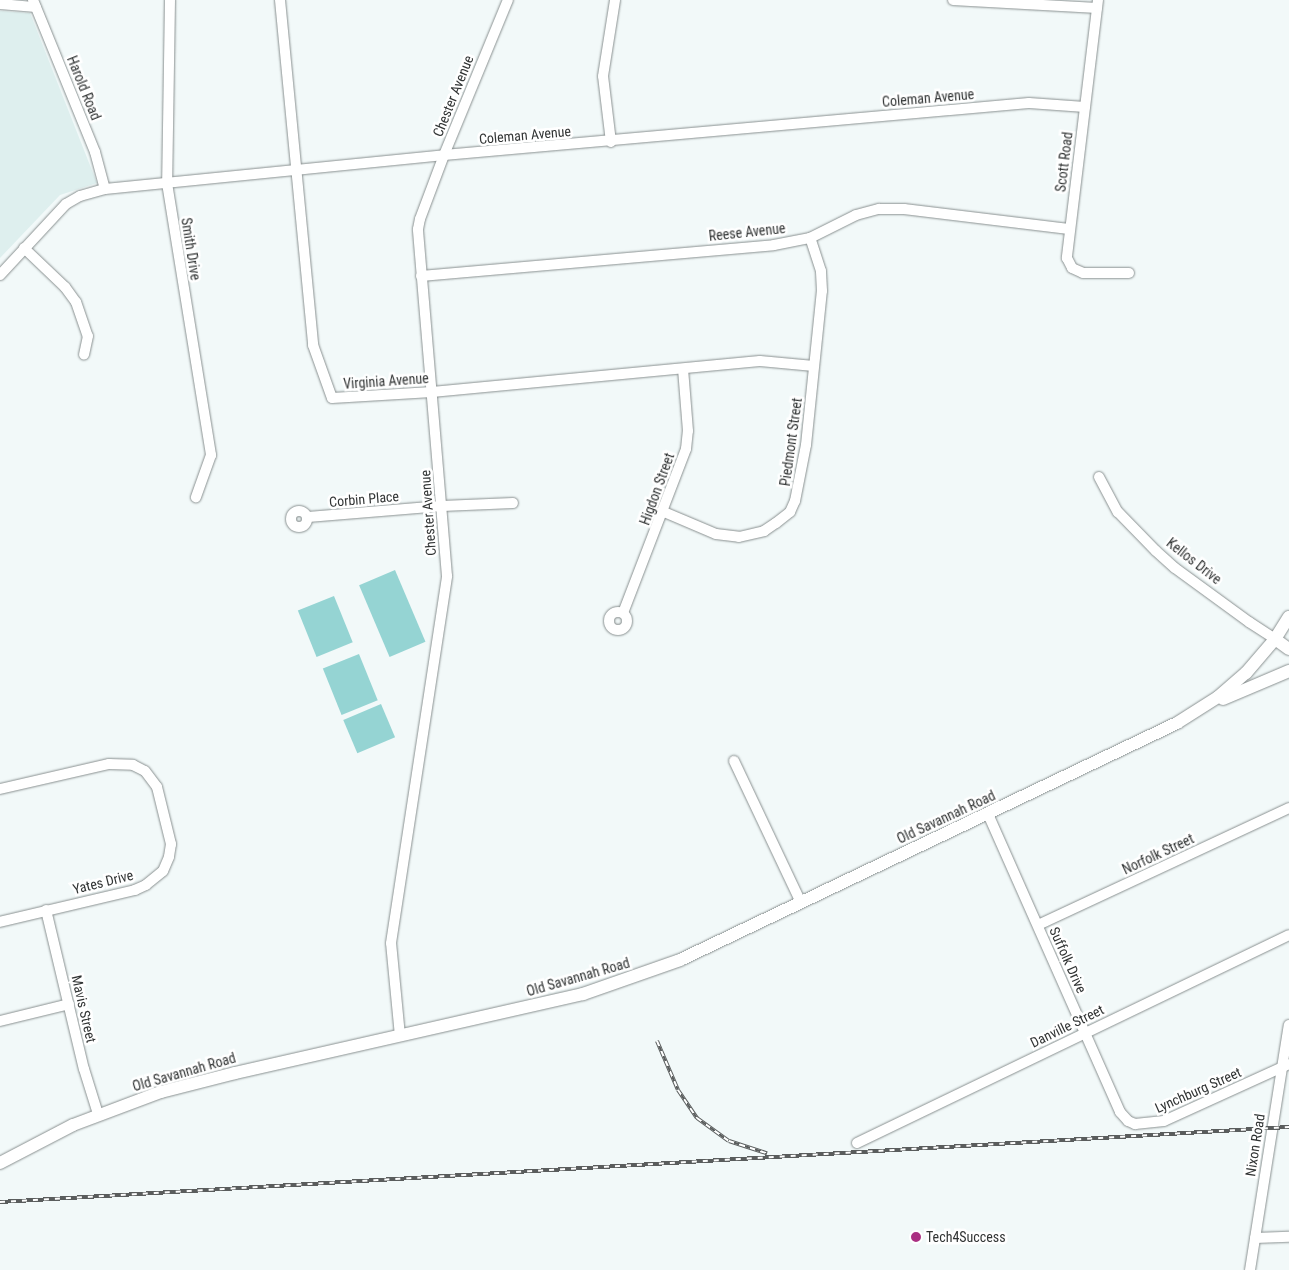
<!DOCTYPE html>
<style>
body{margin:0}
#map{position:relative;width:1289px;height:1270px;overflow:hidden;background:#f2f9f9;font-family:"Roboto Condensed",sans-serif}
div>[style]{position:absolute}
.built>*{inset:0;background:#deefee}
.green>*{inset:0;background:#95d4d3;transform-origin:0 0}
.roads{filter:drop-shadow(0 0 1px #899090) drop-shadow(0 0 1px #899090)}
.minor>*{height:10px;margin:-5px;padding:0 5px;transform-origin:5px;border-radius:5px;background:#fff}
.minor>.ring{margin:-5px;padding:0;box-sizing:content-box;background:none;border:10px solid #fff;border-radius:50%}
.major>*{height:12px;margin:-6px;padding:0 6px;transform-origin:6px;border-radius:6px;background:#fff}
.rail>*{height:4px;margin-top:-2px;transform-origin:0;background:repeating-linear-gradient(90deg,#fff 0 5.5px,#5a5d5d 0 11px);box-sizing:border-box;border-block:1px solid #5a5d5d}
.dots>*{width:14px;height:14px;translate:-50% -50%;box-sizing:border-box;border:2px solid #fff;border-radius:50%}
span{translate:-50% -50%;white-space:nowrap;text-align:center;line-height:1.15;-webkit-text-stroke:5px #fff;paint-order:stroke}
.street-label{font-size:14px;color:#313434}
.poi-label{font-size:14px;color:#313434}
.left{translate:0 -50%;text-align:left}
</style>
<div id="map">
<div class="built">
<i style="clip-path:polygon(0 11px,30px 13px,97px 183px,60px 195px,0 258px)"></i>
</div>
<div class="green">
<i style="left:395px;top:570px;width:78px;height:39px;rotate:67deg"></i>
<i style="left:334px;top:596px;width:50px;height:39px;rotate:68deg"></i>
<i style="left:359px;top:654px;width:50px;height:39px;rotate:68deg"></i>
<i style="left:381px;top:704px;width:36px;height:41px;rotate:67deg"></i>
</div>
<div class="roads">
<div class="minor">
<i style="left:33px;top:0;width:164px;rotate:67.8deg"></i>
<i style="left:95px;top:152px;width:38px;rotate:75deg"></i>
<i style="left:170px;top:0;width:183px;rotate:90.9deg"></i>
<i style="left:167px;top:183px;width:276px;rotate:80.8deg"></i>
<i style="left:211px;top:455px;width:45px;rotate:109.7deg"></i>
<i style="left:280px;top:0;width:347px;rotate:84.5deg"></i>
<i style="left:313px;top:345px;width:56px;rotate:70.3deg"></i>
<i style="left:332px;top:398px;width:100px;rotate:-3.4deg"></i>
<i style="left:432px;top:392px;width:329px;rotate:-5.4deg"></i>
<i style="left:760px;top:361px;width:54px;rotate:5.3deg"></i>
<i style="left:953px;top:0;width:144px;rotate:3.2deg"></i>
<i style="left:1098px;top:0;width:260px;rotate:96.9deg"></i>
<i style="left:1067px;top:258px;width:11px;rotate:63deg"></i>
<i style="left:1072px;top:268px;width:12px;rotate:24deg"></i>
<i style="left:1083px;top:273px;width:46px"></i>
<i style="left:0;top:4px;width:36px;rotate:5deg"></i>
<i style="left:611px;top:142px;width:66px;rotate:-96.9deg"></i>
<i style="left:603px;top:76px;width:77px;rotate:-81deg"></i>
<i style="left:24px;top:248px;width:57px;rotate:43.6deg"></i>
<i style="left:65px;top:287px;width:19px;rotate:54deg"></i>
<i style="left:76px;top:302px;width:36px;rotate:71deg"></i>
<i style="left:88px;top:336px;width:19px;rotate:102deg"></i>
<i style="left:0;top:275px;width:97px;rotate:-47.1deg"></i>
<i style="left:66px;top:204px;width:16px;rotate:-30deg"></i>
<i style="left:80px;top:196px;width:26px;rotate:-16deg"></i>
<i style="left:105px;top:189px;width:341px;rotate:-5.7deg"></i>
<i style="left:444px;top:155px;width:587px;rotate:-5.08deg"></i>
<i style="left:1029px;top:103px;width:56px;rotate:4.1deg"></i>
<i style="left:421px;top:276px;width:354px;rotate:-5deg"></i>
<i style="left:774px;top:245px;width:37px;rotate:-11deg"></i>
<i style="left:810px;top:238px;width:51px;rotate:-26.6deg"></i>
<i style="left:856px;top:215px;width:24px;rotate:-15deg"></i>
<i style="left:879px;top:209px;width:25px"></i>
<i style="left:904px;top:209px;width:166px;rotate:6.9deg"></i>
<i style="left:1099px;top:477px;width:40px;rotate:62deg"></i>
<i style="left:1118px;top:512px;width:54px;rotate:45.7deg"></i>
<i style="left:1156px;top:551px;width:25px;rotate:42deg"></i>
<i style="left:1175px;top:568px;width:92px;rotate:36.1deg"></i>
<i style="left:1249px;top:622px;width:31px;rotate:33deg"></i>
<i class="ring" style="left:291px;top:511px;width:6px;height:6px"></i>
<i style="left:664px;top:512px;width:56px;rotate:22.9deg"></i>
<i style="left:716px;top:534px;width:23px;rotate:7deg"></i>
<i style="left:739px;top:537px;width:26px;rotate:-13deg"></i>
<i style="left:764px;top:531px;width:14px;rotate:-34deg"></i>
<i style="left:776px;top:523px;width:18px;rotate:-38deg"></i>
<i style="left:790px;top:512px;width:12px;rotate:-66deg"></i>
<i style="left:795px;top:501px;width:57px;rotate:-78.9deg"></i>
<i style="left:806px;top:445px;width:155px;rotate:-84.1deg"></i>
<i style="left:822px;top:291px;width:20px;rotate:-93deg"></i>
<i style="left:821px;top:271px;width:35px;rotate:-108deg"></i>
<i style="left:308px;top:517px;width:134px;rotate:-4.7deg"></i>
<i style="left:442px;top:506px;width:71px;rotate:-2.4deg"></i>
<i class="ring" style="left:609px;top:612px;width:8px;height:8px"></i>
<i style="left:623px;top:613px;width:176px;rotate:-69deg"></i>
<i style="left:686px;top:449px;width:18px;rotate:-84deg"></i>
<i style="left:688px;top:431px;width:62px;rotate:-94.6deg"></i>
<i style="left:734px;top:761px;width:157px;rotate:64.7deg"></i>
<i style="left:0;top:789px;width:112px;rotate:-12.9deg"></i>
<i style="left:109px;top:764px;width:24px;rotate:2deg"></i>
<i style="left:133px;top:765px;width:13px;rotate:27deg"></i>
<i style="left:145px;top:771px;width:20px;rotate:53deg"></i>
<i style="left:157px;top:787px;width:59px;rotate:76.2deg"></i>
<i style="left:171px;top:844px;width:13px;rotate:99deg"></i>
<i style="left:169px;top:857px;width:15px;rotate:113deg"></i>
<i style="left:163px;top:871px;width:22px;rotate:141deg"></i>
<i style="left:146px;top:885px;width:12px;rotate:156deg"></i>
<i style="left:135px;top:890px;width:139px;rotate:166.7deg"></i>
<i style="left:988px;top:814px;width:326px;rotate:66.1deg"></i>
<i style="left:1120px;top:1112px;width:12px;rotate:48deg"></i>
<i style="left:1128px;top:1121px;width:8px;rotate:23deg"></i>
<i style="left:1135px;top:1124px;width:29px;rotate:-6deg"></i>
<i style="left:1164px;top:1121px;width:137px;rotate:-24.5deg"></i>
<i style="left:46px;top:910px;width:163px;rotate:76.6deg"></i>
<i style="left:84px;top:1069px;width:47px;rotate:72.7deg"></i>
<i style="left:1038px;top:925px;width:277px;rotate:-25deg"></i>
<i style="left:0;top:1021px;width:71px;rotate:-13.8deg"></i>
<i style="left:400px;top:1036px;width:93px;rotate:-95.5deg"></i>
<i style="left:391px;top:943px;width:371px;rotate:-81.3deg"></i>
<i style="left:447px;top:576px;width:348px;rotate:-94.8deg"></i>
<i style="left:418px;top:229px;width:10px;rotate:-79deg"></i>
<i style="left:420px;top:219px;width:68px;rotate:-69.4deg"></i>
<i style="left:444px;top:155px;width:168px;rotate:-67.6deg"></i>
<i style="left:857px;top:1143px;width:479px;rotate:-25.7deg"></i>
<i style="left:1255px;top:1238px;width:34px;rotate:-2deg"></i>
<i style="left:1250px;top:1270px;width:248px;rotate:-81deg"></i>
</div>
<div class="major">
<i style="left:1275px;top:639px;width:17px;rotate:36deg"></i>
<i style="left:1223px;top:699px;width:72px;rotate:-23deg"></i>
<i style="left:0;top:1163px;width:82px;rotate:-27.5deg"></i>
<i style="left:73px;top:1125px;width:94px;rotate:-20.6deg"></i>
<i style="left:161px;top:1092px;width:76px;rotate:-14.4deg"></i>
<i style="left:235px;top:1073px;width:357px;rotate:-12.8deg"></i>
<i style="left:583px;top:994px;width:103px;rotate:-19.3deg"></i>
<i style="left:680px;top:960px;width:551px;rotate:-25.49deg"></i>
<i style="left:1177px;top:723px;width:49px;rotate:-32.4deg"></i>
<i style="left:1218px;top:697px;width:37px;rotate:-41deg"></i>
<i style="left:1246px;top:673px;width:45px;rotate:-49.5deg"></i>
<i style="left:1275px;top:639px;width:26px;rotate:-58deg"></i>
</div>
</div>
<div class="rail">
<i style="left:657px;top:1041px;width:53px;rotate:66.8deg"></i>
<i style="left:678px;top:1090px;width:34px;rotate:56deg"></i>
<i style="left:697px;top:1118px;width:39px;rotate:36deg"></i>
<i style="left:729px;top:1141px;width:40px;rotate:18deg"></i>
<i style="left:0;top:1202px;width:1291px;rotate:-3.33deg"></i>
</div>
<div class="dots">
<i style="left:916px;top:1237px;background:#aa2f82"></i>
</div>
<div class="street-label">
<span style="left:84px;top:88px;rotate:68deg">Harold Road</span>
<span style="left:453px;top:96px;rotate:-68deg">Chester Avenue</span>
<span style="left:928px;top:98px;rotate:-5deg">Coleman Avenue</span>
<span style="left:525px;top:135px;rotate:-5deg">Coleman Avenue</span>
<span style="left:1064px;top:162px;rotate:-83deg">Scott Road</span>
<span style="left:747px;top:232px;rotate:-6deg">Reese Avenue</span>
<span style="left:191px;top:249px;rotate:81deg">Smith Drive</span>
<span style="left:386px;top:381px;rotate:-4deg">Virginia Avenue</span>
<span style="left:791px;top:442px;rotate:-82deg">Piedmont Street</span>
<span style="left:657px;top:489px;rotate:-70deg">Higdon Street</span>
<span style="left:364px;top:499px;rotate:-5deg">Corbin Place</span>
<span style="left:428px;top:513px;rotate:-94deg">Chester Avenue</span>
<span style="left:1194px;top:561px;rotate:38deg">Kellos Drive</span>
<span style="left:946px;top:817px;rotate:-25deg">Old Savannah Road</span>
<span style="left:1158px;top:854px;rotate:-25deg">Norfolk Street</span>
<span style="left:103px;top:882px;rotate:-14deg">Yates Drive</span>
<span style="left:1068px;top:960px;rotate:66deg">Suffolk Drive</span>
<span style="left:578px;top:977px;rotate:-16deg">Old Savannah Road</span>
<span style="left:84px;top:1009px;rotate:77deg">Mavis Street</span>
<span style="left:1067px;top:1026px;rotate:-26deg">Danville Street</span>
<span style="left:184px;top:1072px;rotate:-16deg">Old Savannah Road</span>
<span style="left:1198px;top:1090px;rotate:-24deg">Lynchburg Street</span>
<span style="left:1255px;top:1145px;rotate:-81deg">Nixon Road</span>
</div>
<div class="poi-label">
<span class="left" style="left:926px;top:1237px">Tech4Success</span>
</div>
</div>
